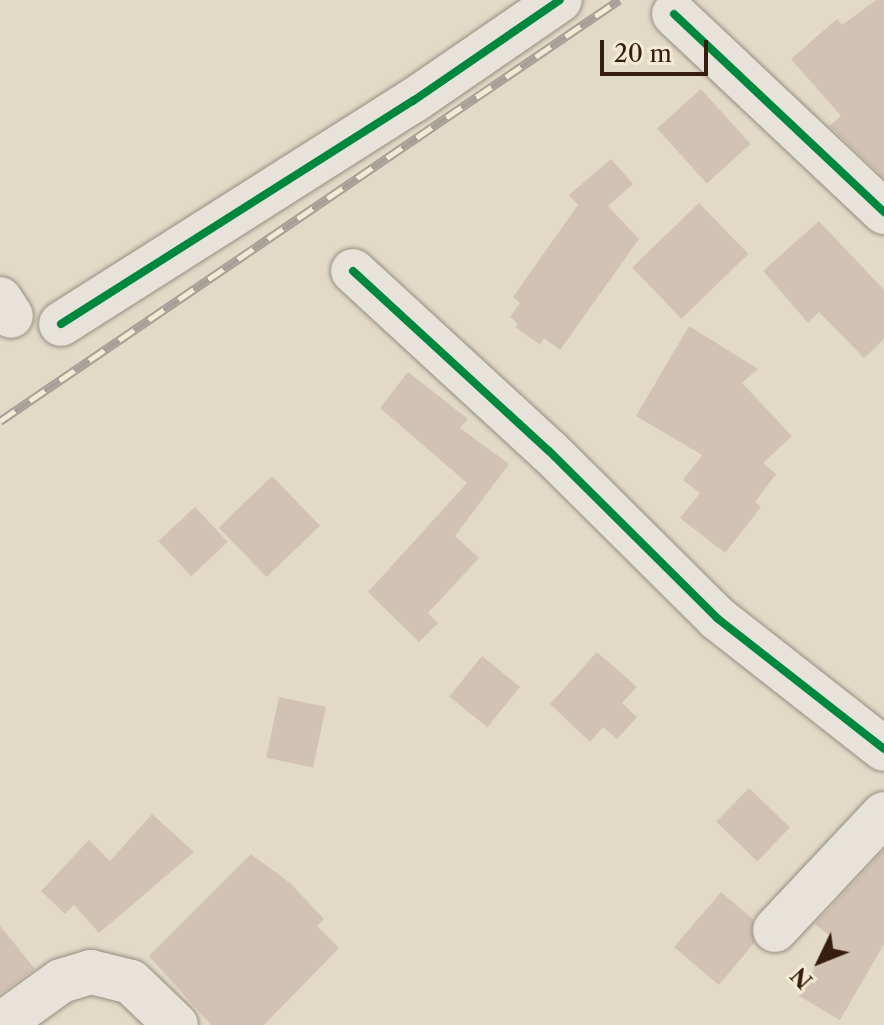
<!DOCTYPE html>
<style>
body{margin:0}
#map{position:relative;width:884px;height:1025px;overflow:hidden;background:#e2dac6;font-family:"Libre Caslon Text",serif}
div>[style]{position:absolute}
.building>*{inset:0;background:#d2c2b4;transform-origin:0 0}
.roads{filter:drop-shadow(0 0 2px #958d80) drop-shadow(0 0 2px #958d80)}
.minor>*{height:44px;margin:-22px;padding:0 22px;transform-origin:22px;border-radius:22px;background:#e8e3da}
.rail>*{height:9px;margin-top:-4.5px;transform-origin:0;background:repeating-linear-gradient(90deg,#f3ead3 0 18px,#a6a097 0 36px);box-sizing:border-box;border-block:2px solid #a6a097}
.cycleway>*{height:8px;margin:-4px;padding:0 4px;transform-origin:4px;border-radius:4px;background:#00873e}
span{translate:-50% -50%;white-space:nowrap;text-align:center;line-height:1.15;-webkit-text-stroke:7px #f3ead3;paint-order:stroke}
.north{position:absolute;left:780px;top:921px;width:80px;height:80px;-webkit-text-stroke:6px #f3ead3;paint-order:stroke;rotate:227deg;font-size:22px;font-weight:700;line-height:32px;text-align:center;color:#361d0d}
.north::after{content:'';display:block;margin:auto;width:28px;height:36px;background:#361d0d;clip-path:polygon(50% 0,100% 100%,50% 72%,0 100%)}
.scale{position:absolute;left:600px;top:40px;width:108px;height:36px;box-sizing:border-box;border:4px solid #361d0d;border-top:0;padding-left:10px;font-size:24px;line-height:28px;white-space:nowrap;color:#361d0d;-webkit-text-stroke:6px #f3ead3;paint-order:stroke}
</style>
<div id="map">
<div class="building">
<i style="clip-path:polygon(876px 0,884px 0,884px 178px,829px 126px,841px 116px,791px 59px,837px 19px,842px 25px)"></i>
<i style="left:701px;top:89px;width:74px;height:59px;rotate:48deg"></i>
<i style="clip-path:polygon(611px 159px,633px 184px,608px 206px,639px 239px,560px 350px,544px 338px,540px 345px,515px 327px,518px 324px,510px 317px,520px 303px,513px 297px,578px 205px,569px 195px)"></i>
<i style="left:699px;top:203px;width:71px;height:93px;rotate:46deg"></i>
<i style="clip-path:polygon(819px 221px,884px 290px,884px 339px,864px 358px,819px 312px,808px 323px,763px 271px)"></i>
<i style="clip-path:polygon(689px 326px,758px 369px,742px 383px,792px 436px,763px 463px,776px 474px,755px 502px,761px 507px,725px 553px,680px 518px,700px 493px,683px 480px,702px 455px,636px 416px)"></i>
<i style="clip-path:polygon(408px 372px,468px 419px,460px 428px,509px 464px,455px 536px,479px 558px,428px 613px,438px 623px,419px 642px,368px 592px,467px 483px,380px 408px)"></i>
<i style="left:272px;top:476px;width:69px;height:74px;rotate:46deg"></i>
<i style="left:195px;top:507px;width:48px;height:50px;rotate:47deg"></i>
<i style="clip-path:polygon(597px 652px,637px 687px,622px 703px,637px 717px,617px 739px,603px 727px,590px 742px,550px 704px)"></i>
<i style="left:482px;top:656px;width:49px;height:52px;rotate:39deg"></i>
<i style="left:279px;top:697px;width:48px;height:62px;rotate:12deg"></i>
<i style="left:749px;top:788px;width:57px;height:47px;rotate:44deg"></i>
<i style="clip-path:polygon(152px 814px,194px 852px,99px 933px,74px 905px,65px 914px,41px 891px,89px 840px,110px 861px)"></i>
<i style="clip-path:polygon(884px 850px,884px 944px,840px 1020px,799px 996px,832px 938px,815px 924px)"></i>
<i style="clip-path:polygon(251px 854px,290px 883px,324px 919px,317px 926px,339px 948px,264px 1025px,211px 1025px,149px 956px)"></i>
<i style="clip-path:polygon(721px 892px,753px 919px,754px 943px,719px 985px,674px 947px)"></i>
<i style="clip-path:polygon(0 926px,35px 969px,0 994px)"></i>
</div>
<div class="roads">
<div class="minor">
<i style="left:674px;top:14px;width:289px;rotate:43.3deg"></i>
<i style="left:353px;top:271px;width:266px;rotate:42.6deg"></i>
<i style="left:549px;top:451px;width:237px;rotate:44.8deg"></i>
<i style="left:717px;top:618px;width:212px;rotate:38.1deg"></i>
<i style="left:0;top:299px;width:20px;rotate:57deg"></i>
<i style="left:61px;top:324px;width:417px;rotate:-32.4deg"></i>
<i style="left:413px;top:101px;width:178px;rotate:-34.5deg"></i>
<i style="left:775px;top:930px;width:159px;rotate:-46.8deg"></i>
<i style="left:0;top:1025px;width:75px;rotate:-35.8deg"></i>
<i style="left:61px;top:981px;width:31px;rotate:-17deg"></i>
<i style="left:91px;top:972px;width:41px;rotate:14deg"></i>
<i style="left:131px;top:982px;width:62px;rotate:43.7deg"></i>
</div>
</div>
<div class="rail">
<i style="left:0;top:421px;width:749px;rotate:-34.22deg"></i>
</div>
<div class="cycleway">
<i style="left:674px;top:14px;width:289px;rotate:43.3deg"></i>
<i style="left:353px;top:271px;width:266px;rotate:42.6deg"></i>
<i style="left:549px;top:451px;width:237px;rotate:44.8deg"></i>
<i style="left:717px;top:618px;width:212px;rotate:38.1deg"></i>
<i style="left:61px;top:324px;width:417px;rotate:-32.4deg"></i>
<i style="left:413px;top:101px;width:178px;rotate:-34.5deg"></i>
</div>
<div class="north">N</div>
<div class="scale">20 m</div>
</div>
